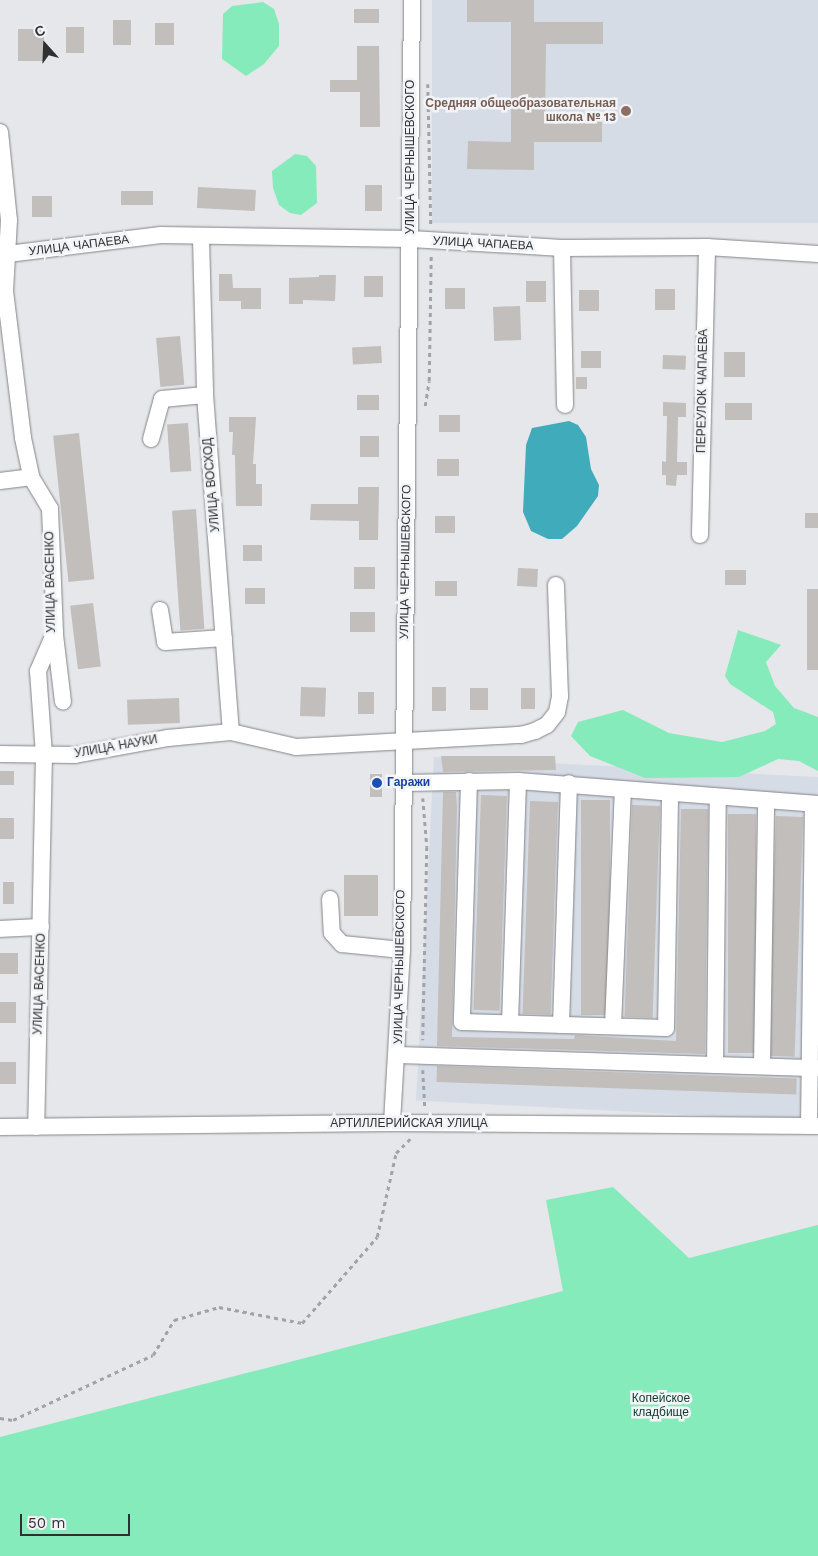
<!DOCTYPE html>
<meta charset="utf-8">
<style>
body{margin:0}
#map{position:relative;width:818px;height:1556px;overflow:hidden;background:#e5e7ea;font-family:"Work Sans",sans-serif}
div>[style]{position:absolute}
.built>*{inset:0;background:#d6dce5;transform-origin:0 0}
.green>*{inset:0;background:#86ebba}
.water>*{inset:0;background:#40acbb}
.building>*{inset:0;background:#c1bebc;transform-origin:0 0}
.path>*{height:2.5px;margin-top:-1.25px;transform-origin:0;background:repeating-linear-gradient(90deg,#a2a3a6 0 4px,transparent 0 8px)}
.roads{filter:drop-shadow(0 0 1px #838487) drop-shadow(0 0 1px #838487)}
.minor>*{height:16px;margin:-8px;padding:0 8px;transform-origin:8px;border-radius:8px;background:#fff}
.dots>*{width:14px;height:14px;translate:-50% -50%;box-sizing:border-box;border:2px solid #f2f4f7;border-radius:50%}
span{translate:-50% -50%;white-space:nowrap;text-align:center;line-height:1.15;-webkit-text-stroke:5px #f2f4f7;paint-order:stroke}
.education-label{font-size:12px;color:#785e54;font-weight:700}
.right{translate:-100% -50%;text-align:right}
.street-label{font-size:12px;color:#303032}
.transit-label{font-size:12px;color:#164399;font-weight:700}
.left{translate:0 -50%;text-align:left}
.park-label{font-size:12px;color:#0c3b27}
.north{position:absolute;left:20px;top:20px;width:50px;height:50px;-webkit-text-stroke:4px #f2f4f7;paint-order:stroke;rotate:340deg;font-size:14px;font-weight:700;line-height:20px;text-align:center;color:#303032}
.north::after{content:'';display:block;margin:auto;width:18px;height:22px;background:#303032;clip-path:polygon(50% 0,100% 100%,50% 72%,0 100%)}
.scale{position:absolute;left:20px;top:1514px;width:110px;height:22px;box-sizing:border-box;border:2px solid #303032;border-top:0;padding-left:6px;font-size:15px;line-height:18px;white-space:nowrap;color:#303032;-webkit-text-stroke:4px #f2f4f7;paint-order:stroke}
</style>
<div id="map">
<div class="built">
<i style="left:432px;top:0;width:386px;height:223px"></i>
<i style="left:434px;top:757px;width:385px;height:344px;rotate:3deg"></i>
</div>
<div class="green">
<i style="clip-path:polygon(263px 2px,274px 9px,279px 24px,279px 46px,264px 64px,246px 76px,222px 59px,223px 14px,232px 6px)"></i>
<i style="clip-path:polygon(295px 154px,307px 156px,316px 166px,317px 203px,301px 215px,290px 213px,279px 205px,273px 188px,272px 171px)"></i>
<i style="clip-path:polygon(738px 630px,781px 645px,766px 662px,775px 686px,794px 708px,818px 717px,818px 771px,799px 761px,778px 759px,739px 777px,645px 778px,590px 756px,571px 736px,578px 722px,623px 710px,669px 733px,722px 742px,765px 731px,776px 724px,773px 712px,730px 684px,725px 676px)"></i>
<i style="clip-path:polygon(613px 1187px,689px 1258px,818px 1225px,818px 1556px,0 1556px,0 1437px,563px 1291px,546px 1200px)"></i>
</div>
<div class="water">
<i style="clip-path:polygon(569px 421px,578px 425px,586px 437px,591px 469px,599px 485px,598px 496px,577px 526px,562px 539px,548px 539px,531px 531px,523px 512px,526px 445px,532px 428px)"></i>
</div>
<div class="building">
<i style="clip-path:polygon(467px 0,534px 0,534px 22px,603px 22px,603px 44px,546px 44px,545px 121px,602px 121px,602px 142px,534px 142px,534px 170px,467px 169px,468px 141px,511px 142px,511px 22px,467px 22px)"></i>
<i style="left:354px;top:9px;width:25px;height:14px"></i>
<i style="left:113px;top:20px;width:18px;height:25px"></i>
<i style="left:174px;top:23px;width:22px;height:19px;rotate:90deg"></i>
<i style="left:66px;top:27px;width:18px;height:26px"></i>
<i style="left:18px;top:29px;width:26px;height:32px"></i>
<i style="clip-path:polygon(357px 46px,379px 46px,380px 127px,360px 127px,360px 92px,330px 92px,330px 80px,357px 80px)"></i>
<i style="left:365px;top:185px;width:17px;height:26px"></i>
<i style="left:198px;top:187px;width:58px;height:21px;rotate:3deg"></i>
<i style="left:153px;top:191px;width:14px;height:32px;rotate:90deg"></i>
<i style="left:32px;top:196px;width:20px;height:21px"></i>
<i style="clip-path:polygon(219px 274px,232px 274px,233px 288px,261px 288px,261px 309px,241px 309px,241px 301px,219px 301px)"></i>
<i style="clip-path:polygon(319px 275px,336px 275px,335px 301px,303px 300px,303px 304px,289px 304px,289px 278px,319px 277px)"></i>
<i style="left:383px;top:276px;width:21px;height:19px;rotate:90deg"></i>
<i style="left:526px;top:281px;width:20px;height:21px"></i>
<i style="left:445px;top:288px;width:20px;height:21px"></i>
<i style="left:655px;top:289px;width:20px;height:21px"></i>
<i style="left:579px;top:290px;width:20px;height:21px"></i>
<i style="left:520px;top:306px;width:34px;height:27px;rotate:88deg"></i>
<i style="left:180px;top:336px;width:49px;height:24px;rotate:85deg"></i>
<i style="left:381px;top:346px;width:17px;height:29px;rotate:87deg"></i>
<i style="left:581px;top:351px;width:20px;height:17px"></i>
<i style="left:724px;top:352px;width:21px;height:25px"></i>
<i style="left:663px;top:355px;width:23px;height:14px;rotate:2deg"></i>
<i style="left:576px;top:377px;width:11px;height:12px"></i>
<i style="left:357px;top:395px;width:22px;height:15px"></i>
<i style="clip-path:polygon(663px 402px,686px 403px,686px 417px,678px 417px,677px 462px,687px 462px,687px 475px,677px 475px,676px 486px,666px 485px,666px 475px,662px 475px,662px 461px,666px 462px,667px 416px,663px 416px)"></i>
<i style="left:725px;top:403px;width:27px;height:17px"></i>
<i style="left:439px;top:415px;width:21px;height:17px"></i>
<i style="clip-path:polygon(229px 417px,256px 417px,253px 464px,256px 464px,256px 484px,262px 484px,262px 506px,236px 506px,235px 455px,232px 455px,233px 432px,229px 432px)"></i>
<i style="left:188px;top:423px;width:48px;height:21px;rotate:86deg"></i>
<i style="left:79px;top:433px;width:147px;height:26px;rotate:84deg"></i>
<i style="left:360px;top:436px;width:19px;height:21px"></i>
<i style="left:437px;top:459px;width:22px;height:17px"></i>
<i style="clip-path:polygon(358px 487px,379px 487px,378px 540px,359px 540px,359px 521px,310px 520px,311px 504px,358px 504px)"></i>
<i style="left:196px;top:509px;width:120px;height:24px;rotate:86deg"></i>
<i style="left:805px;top:513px;width:13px;height:15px"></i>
<i style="left:435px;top:516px;width:20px;height:17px"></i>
<i style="left:243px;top:545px;width:19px;height:16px"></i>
<i style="left:354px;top:567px;width:21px;height:22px"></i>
<i style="left:518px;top:568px;width:20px;height:18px;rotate:3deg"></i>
<i style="left:725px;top:570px;width:21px;height:15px"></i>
<i style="left:435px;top:581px;width:22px;height:15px"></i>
<i style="left:245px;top:588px;width:20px;height:16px"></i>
<i style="left:807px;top:589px;width:11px;height:81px"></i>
<i style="left:93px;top:603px;width:64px;height:23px;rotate:83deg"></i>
<i style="left:350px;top:612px;width:25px;height:20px"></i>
<i style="left:301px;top:687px;width:25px;height:29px;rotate:2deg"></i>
<i style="left:432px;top:687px;width:14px;height:24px"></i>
<i style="left:470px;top:688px;width:18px;height:22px"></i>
<i style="left:521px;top:688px;width:14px;height:21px"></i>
<i style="left:358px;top:692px;width:16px;height:22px"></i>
<i style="left:179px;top:698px;width:25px;height:52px;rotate:88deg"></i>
<i style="clip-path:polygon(441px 756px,555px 756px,556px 770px,443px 772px)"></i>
<i style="left:0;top:771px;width:14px;height:14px"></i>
<i style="left:370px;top:774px;width:12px;height:23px"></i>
<i style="clip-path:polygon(443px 792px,456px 792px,457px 806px,452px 1037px,574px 1039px,575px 1035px,676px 1041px,681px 809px,708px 809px,705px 1054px,437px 1046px)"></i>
<i style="left:481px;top:795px;width:26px;height:215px;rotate:2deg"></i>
<i style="left:581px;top:800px;width:29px;height:215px"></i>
<i style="left:530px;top:801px;width:28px;height:213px;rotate:2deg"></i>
<i style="left:632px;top:805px;width:28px;height:212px;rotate:2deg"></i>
<i style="left:728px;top:814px;width:28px;height:239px"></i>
<i style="left:776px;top:816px;width:27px;height:240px;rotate:2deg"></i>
<i style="left:0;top:818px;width:14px;height:21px"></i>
<i style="left:344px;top:875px;width:34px;height:41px"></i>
<i style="left:3px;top:882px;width:11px;height:22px"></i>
<i style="left:0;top:953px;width:18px;height:21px"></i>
<i style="left:0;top:1002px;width:16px;height:21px"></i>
<i style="left:0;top:1062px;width:16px;height:22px"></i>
<i style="left:437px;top:1066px;width:360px;height:16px;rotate:2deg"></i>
</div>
<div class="path">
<i style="left:428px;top:84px;width:142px;rotate:88.8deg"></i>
<i style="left:425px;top:406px;width:25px;rotate:-81deg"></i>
<i style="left:429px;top:381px;width:127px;rotate:-89.1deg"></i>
<i style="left:423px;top:798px;width:49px;rotate:85.3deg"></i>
<i style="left:427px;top:847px;width:193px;rotate:91.2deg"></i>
<i style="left:423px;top:1070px;width:37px;rotate:87deg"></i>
<i style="left:0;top:1418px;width:13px;rotate:9deg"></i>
<i style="left:13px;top:1420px;width:154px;rotate:-24.9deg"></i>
<i style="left:153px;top:1355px;width:41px;rotate:-59deg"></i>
<i style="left:174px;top:1320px;width:47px;rotate:-16.1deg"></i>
<i style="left:219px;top:1307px;width:85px;rotate:10.9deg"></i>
<i style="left:302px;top:1323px;width:114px;rotate:-48.9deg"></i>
<i style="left:377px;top:1237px;width:86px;rotate:-77.3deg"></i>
<i style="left:396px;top:1153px;width:20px;rotate:-45deg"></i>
</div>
<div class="roads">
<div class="minor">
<i style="left:0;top:132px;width:88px;rotate:84.2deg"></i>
<i style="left:9px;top:220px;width:71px;rotate:93.2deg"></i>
<i style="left:5px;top:291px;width:148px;rotate:83deg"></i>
<i style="left:23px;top:438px;width:40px;rotate:78deg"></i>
<i style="left:31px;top:477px;width:37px;rotate:59deg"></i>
<i style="left:50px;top:509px;width:123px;rotate:87.7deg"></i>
<i style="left:55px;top:632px;width:43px;rotate:113.6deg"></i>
<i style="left:38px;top:671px;width:83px;rotate:85.9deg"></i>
<i style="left:44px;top:754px;width:373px;rotate:91.2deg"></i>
<i style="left:201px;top:238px;width:157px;rotate:88.5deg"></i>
<i style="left:205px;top:395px;width:338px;rotate:85.6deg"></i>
<i style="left:562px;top:248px;width:157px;rotate:88.9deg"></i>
<i style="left:0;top:255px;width:162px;rotate:-7.1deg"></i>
<i style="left:161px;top:235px;width:250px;rotate:0.9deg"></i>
<i style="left:411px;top:239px;width:151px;rotate:3.4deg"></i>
<i style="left:562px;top:248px;width:145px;rotate:-0.4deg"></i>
<i style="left:707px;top:247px;width:111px;rotate:3.6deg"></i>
<i style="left:151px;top:439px;width:41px;rotate:-74.6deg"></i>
<i style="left:162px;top:399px;width:43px;rotate:-5.3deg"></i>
<i style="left:0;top:481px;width:31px;rotate:-7deg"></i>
<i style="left:700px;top:535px;width:288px;rotate:-88.6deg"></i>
<i style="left:160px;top:610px;width:32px;rotate:81deg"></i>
<i style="left:165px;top:642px;width:59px;rotate:-3.9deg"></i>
<i style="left:55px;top:635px;width:67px;rotate:83.2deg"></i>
<i style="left:0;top:754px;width:75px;rotate:0.8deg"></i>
<i style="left:75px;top:755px;width:95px;rotate:-10.4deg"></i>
<i style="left:168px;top:738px;width:63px;rotate:-5.4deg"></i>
<i style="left:231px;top:732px;width:67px;rotate:13deg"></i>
<i style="left:296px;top:747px;width:225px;rotate:-3.1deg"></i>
<i style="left:521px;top:735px;width:15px;rotate:-16deg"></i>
<i style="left:535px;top:731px;width:13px;rotate:-27deg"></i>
<i style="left:547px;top:725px;width:16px;rotate:-52deg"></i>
<i style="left:557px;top:712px;width:16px;rotate:-79deg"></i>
<i style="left:560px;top:696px;width:111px;rotate:-92.1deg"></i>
<i style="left:469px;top:781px;width:241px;rotate:91.7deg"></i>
<i style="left:462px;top:1022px;width:204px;rotate:1.7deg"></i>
<i style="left:666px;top:1028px;width:235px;rotate:-89deg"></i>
<i style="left:402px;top:783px;width:116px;rotate:-1deg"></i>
<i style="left:518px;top:781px;width:301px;rotate:4.4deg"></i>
<i style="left:330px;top:899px;width:34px;rotate:87deg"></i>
<i style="left:332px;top:933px;width:15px;rotate:48deg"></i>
<i style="left:342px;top:944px;width:60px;rotate:5.7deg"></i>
<i style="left:0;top:929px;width:41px;rotate:-2.8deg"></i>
<i style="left:510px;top:1023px;width:242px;rotate:-88.1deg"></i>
<i style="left:561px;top:1025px;width:242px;rotate:-88.1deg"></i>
<i style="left:613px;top:1026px;width:236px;rotate:-87.6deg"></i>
<i style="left:398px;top:1055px;width:420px;rotate:1.8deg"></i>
<i style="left:715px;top:1065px;width:268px;rotate:-89.4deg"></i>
<i style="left:762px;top:1066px;width:265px;rotate:-89.1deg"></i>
<i style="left:392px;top:1123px;width:173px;rotate:-86.7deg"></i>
<i style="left:402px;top:950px;width:950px;rotate:-89.4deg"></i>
<i style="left:809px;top:1126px;width:322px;rotate:-89.3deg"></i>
<i style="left:0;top:1127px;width:392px;rotate:-0.6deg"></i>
<i style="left:392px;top:1123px;width:426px;rotate:0.4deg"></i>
</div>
</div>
<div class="dots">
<i style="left:626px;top:111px;background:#8d6e63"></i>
<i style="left:377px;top:783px;background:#1a4fb4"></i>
</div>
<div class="education-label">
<span class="right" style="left:616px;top:111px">Средняя общеобразовательная<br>школа № 13</span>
</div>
<div class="street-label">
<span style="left:411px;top:157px;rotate:-90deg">УЛИЦА ЧЕРНЫШЕВСКОГО</span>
<span style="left:483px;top:244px;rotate:3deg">УЛИЦА ЧАПАЕВА</span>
<span style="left:79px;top:246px;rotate:-7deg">УЛИЦА ЧАПАЕВА</span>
<span style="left:703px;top:391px;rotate:-89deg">ПЕРЕУЛОК ЧАПАЕВА</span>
<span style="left:212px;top:485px;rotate:-95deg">УЛИЦА ВОСХОД</span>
<span style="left:406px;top:562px;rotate:-89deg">УЛИЦА ЧЕРНЫШЕВСКОГО</span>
<span style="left:51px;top:582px;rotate:-91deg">УЛИЦА ВАСЕНКО</span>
<span style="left:116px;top:747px;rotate:-10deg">УЛИЦА НАУКИ</span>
<span style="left:400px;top:967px;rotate:-89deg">УЛИЦА ЧЕРНЫШЕВСКОГО</span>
<span style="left:40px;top:984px;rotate:-88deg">УЛИЦА ВАСЕНКО</span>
<span style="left:409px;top:1124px">АРТИЛЛЕРИЙСКАЯ УЛИЦА</span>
</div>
<div class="transit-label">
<span class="left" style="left:387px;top:783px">Гаражи</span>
</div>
<div class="park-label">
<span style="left:661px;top:1406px">Копейское<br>кладбище</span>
</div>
<div class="north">С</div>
<div class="scale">50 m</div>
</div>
